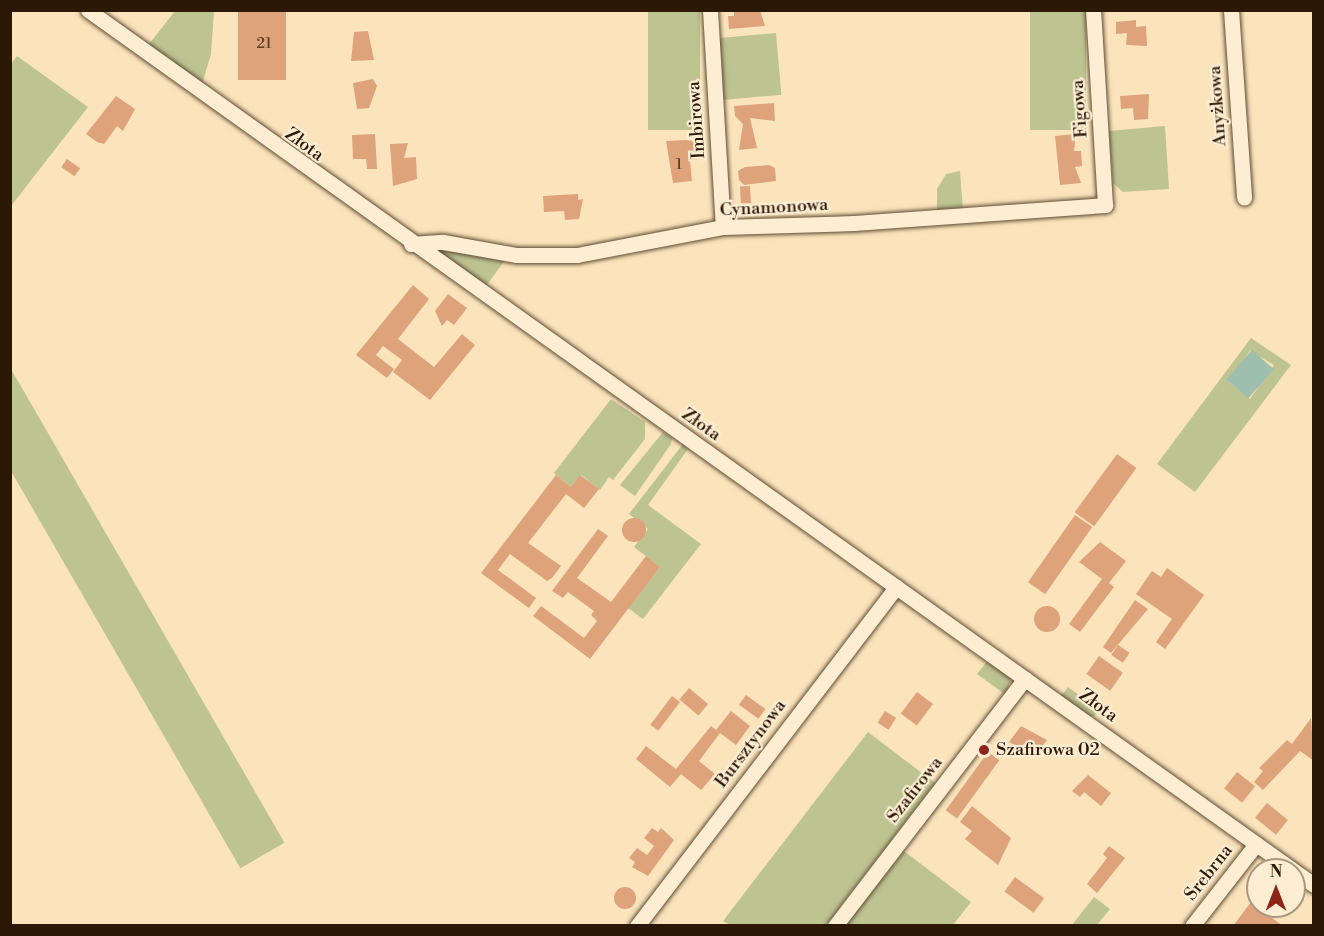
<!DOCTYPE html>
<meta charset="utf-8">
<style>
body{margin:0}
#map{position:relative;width:1324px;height:936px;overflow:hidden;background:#fbe4bb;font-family:"Libre Bodoni",serif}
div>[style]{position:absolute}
.green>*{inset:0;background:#bdc491;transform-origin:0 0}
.water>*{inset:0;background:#9fbfae;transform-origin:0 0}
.building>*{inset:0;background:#dea37b;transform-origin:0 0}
.round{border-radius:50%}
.roads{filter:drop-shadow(0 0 2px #5f4b34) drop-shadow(0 0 2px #5f4b34)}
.minor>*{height:15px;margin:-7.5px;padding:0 7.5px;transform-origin:7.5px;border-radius:7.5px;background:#fcedd3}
.dots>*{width:16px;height:16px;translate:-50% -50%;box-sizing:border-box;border:3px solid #fcedd3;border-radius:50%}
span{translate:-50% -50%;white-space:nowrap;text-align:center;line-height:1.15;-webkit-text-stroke:4.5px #fcedd3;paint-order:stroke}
.number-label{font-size:15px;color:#583b24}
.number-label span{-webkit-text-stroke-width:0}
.street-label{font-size:18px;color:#2b1807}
.poi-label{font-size:18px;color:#2b1807}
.left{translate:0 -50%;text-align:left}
.frame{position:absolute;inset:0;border:12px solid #2b1807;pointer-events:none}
.north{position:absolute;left:1246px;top:858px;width:60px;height:60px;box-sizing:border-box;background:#fcedd3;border:2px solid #a89881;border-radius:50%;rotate:0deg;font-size:16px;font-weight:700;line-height:24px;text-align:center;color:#2b1807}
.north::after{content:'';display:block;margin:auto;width:21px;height:27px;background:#8f2418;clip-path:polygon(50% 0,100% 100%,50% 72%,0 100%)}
</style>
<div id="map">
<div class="green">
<i style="clip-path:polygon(175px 11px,214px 11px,211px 54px,202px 84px,146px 48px)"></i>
<i style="left:648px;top:11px;width:52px;height:119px"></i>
<i style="left:1030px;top:11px;width:56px;height:119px"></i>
<i style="left:776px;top:33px;width:62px;height:59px;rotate:85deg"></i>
<i style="clip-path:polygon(17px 56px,88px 107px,11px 206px,10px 65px)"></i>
<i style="clip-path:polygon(1165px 126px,1169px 189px,1123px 192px,1113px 183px,1109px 131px)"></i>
<i style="clip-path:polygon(960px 171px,963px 211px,937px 213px,937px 189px,946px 174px)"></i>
<i style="clip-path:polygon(435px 248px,508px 256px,484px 289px,432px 252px)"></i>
<i style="clip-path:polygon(evenodd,1251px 338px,1291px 365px,1195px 492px,1157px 464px,1251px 338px,1250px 351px,1274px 365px,1250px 399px,1229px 382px,1250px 351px)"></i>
<i style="left:11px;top:369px;width:547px;height:51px;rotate:60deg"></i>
<i style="clip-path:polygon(611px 399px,645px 422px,645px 439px,613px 480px,609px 477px,600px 490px,581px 475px,571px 487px,554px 473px)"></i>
<i style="clip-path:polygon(663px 432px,672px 438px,671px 444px,635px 496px,620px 485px)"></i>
<i style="clip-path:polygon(683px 444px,688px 449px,648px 505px,701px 544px,643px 619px,628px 608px,660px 567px,634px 547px,648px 529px,629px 514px)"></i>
<i style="clip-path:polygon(988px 660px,1011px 677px,1006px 695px,977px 674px)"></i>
<i style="clip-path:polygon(1068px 687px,1097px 708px,1095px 716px,1089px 716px,1061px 696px)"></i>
<i style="clip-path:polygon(868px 732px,935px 783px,826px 925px,730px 925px,723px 921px)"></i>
<i style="clip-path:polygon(904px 851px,971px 902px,953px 925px,846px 925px)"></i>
<i style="clip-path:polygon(1094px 897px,1110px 909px,1097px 925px,1072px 925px)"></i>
</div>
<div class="water">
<i style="left:1252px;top:350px;width:29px;height:39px;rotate:41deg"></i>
</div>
<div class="building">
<i style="left:238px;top:10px;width:48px;height:70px"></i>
<i style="clip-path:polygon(734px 10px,760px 10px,765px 26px,729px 29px,728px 16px,734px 16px)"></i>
<i style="clip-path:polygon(1136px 20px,1136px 27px,1146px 26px,1147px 46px,1126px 45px,1127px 33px,1116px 34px,1116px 22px)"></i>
<i style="clip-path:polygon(368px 31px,374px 60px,351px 61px,354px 32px)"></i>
<i style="clip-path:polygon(373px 79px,377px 86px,369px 108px,357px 109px,353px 83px)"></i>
<i style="clip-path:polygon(1149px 94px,1148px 119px,1134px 120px,1133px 108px,1121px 109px,1120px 96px)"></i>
<i style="clip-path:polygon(116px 96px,135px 109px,123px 131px,117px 126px,104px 144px,97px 142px,86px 134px)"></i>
<i style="clip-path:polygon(774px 103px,775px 121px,750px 118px,757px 148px,739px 150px,743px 124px,735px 116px,734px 106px)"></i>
<i style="clip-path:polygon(375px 134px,377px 169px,367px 169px,366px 159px,353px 159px,352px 135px)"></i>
<i style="clip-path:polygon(1076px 134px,1074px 151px,1081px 151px,1082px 166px,1075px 167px,1081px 183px,1060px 185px,1055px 136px)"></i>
<i style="clip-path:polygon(686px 140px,698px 142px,699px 159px,690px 160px,692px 181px,673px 183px,666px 141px)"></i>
<i style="clip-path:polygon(408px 143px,404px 158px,416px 157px,417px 179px,393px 186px,390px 144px)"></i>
<i style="left:67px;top:159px;width:16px;height:10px;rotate:35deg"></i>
<i style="clip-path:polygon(769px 165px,775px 168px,776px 181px,744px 185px,739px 180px,738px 171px,745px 167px)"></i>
<i style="left:750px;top:186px;width:17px;height:10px;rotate:87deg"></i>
<i style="clip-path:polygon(578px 194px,578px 200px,583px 199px,579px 219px,565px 220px,564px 211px,544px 212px,543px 196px)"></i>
<i style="clip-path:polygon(413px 285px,429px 299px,398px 339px,434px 367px,462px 334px,475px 345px,430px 400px,393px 372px,402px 360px,383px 346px,376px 355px,394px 369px,387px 378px,356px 355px)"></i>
<i style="clip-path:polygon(448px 294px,467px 308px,454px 325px,447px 320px,442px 326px,435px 311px)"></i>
<i style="left:1117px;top:454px;width:24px;height:72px;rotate:36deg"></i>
<i style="clip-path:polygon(556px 475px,571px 487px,580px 475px,599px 489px,584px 508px,566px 494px,528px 543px,561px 566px,552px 578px,547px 581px,510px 554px,498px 570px,536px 598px,529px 608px,481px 573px)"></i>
<i style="left:1075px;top:515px;width:21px;height:82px;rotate:35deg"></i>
<i class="round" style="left:622px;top:518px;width:24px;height:24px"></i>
<i style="clip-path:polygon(598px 529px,608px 536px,577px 578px,611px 602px,646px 556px,660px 567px,590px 659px,533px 616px,541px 606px,584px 638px,597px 621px,591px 615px,594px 611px,568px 592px,563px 598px,552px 591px)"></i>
<i style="clip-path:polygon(1100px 542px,1126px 561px,1109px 583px,1114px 587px,1080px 632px,1069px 624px,1102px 579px,1079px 562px)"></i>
<i style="clip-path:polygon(1167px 568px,1204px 595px,1165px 649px,1156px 642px,1172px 619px,1136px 594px,1152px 571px,1161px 577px)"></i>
<i style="clip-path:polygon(1135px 600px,1148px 609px,1111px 653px,1103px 647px)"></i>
<i class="round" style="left:1034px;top:606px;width:26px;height:26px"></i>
<i style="left:1118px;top:645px;width:14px;height:12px;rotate:34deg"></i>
<i style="left:1099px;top:656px;width:29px;height:22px;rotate:35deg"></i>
<i style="left:689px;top:688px;width:25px;height:15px;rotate:40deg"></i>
<i style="left:917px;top:692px;width:20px;height:27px;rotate:37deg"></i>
<i style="left:746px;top:695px;width:24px;height:12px;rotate:36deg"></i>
<i style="left:672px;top:696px;width:10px;height:36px;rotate:37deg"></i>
<i style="clip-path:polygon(731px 711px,750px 726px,736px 745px,720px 733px,699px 761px,715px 774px,701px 790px,681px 774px,670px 787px,636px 759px,646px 746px,676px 769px,711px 726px,716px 730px)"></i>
<i style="left:885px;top:711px;width:13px;height:14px;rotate:32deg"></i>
<i style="clip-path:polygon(1311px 718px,1314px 761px,1300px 751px,1263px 790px,1254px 782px,1263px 771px,1259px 768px,1287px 740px,1292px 744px)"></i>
<i style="clip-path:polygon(1021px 726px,1047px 740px,1034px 756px,1009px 742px)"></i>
<i style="left:988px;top:752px;width:14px;height:72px;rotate:36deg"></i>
<i style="left:1237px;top:772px;width:23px;height:21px;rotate:38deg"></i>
<i style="clip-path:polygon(1088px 775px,1111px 793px,1101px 806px,1084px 792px,1080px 797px,1072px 791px)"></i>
<i style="left:1267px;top:803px;width:27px;height:19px;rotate:39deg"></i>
<i style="clip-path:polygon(972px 806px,1011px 838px,998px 865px,965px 839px,972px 831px,960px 822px)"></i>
<i style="clip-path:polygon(652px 828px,658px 832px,661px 828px,674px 840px,648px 876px,632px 867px,635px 862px,629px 858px,637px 848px,647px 855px,654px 846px,644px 838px)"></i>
<i style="clip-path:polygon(1109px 846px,1125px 858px,1097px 893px,1087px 884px,1107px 858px,1103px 854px)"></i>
<i style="left:1015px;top:877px;width:36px;height:18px;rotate:36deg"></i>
<i class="round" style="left:614px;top:887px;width:22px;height:22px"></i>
<i style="clip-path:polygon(1251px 902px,1283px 926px,1233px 926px)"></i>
</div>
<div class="roads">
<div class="minor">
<i style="left:88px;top:10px;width:1480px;rotate:35.52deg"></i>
<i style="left:710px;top:10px;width:217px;rotate:86.6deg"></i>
<i style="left:1231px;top:10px;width:188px;rotate:86deg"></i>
<i style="left:411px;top:244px;width:32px;rotate:-4deg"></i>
<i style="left:443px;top:242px;width:75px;rotate:10deg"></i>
<i style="left:517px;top:255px;width:60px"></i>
<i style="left:577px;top:255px;width:149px;rotate:-10.9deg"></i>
<i style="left:723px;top:227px;width:131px;rotate:-1.7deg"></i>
<i style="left:854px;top:223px;width:252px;rotate:-4.1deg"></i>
<i style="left:1105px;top:205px;width:195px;rotate:-93.5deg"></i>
<i style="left:1294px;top:871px;width:24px;rotate:35deg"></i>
<i style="left:637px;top:926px;width:427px;rotate:-52.6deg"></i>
<i style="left:835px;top:926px;width:312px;rotate:-52.5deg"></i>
<i style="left:1192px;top:926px;width:104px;rotate:-52deg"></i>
</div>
</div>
<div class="dots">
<i style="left:984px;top:750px;background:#8f2418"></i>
</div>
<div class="number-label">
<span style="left:264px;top:44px">21</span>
<span style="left:679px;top:165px">1</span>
</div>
<div class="street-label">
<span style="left:1218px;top:106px;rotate:-94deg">Anyżkowa</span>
<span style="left:1080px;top:109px;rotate:-94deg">Figowa</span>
<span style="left:697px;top:120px;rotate:-94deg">Imbirowa</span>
<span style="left:304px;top:145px;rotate:36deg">Złota</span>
<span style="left:774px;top:208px;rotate:-3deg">Cynamonowa</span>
<span style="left:701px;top:425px;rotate:35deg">Złota</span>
<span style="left:1098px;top:706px;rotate:36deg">Złota</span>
<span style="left:751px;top:744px;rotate:-53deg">Bursztynowa</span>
<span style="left:915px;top:790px;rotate:-52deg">Szafirowa</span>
<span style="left:1209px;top:873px;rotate:-52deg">Srebrna</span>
</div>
<div class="poi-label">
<span class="left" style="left:996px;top:750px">Szafirowa 02</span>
</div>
<div class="frame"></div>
<div class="north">N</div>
</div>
